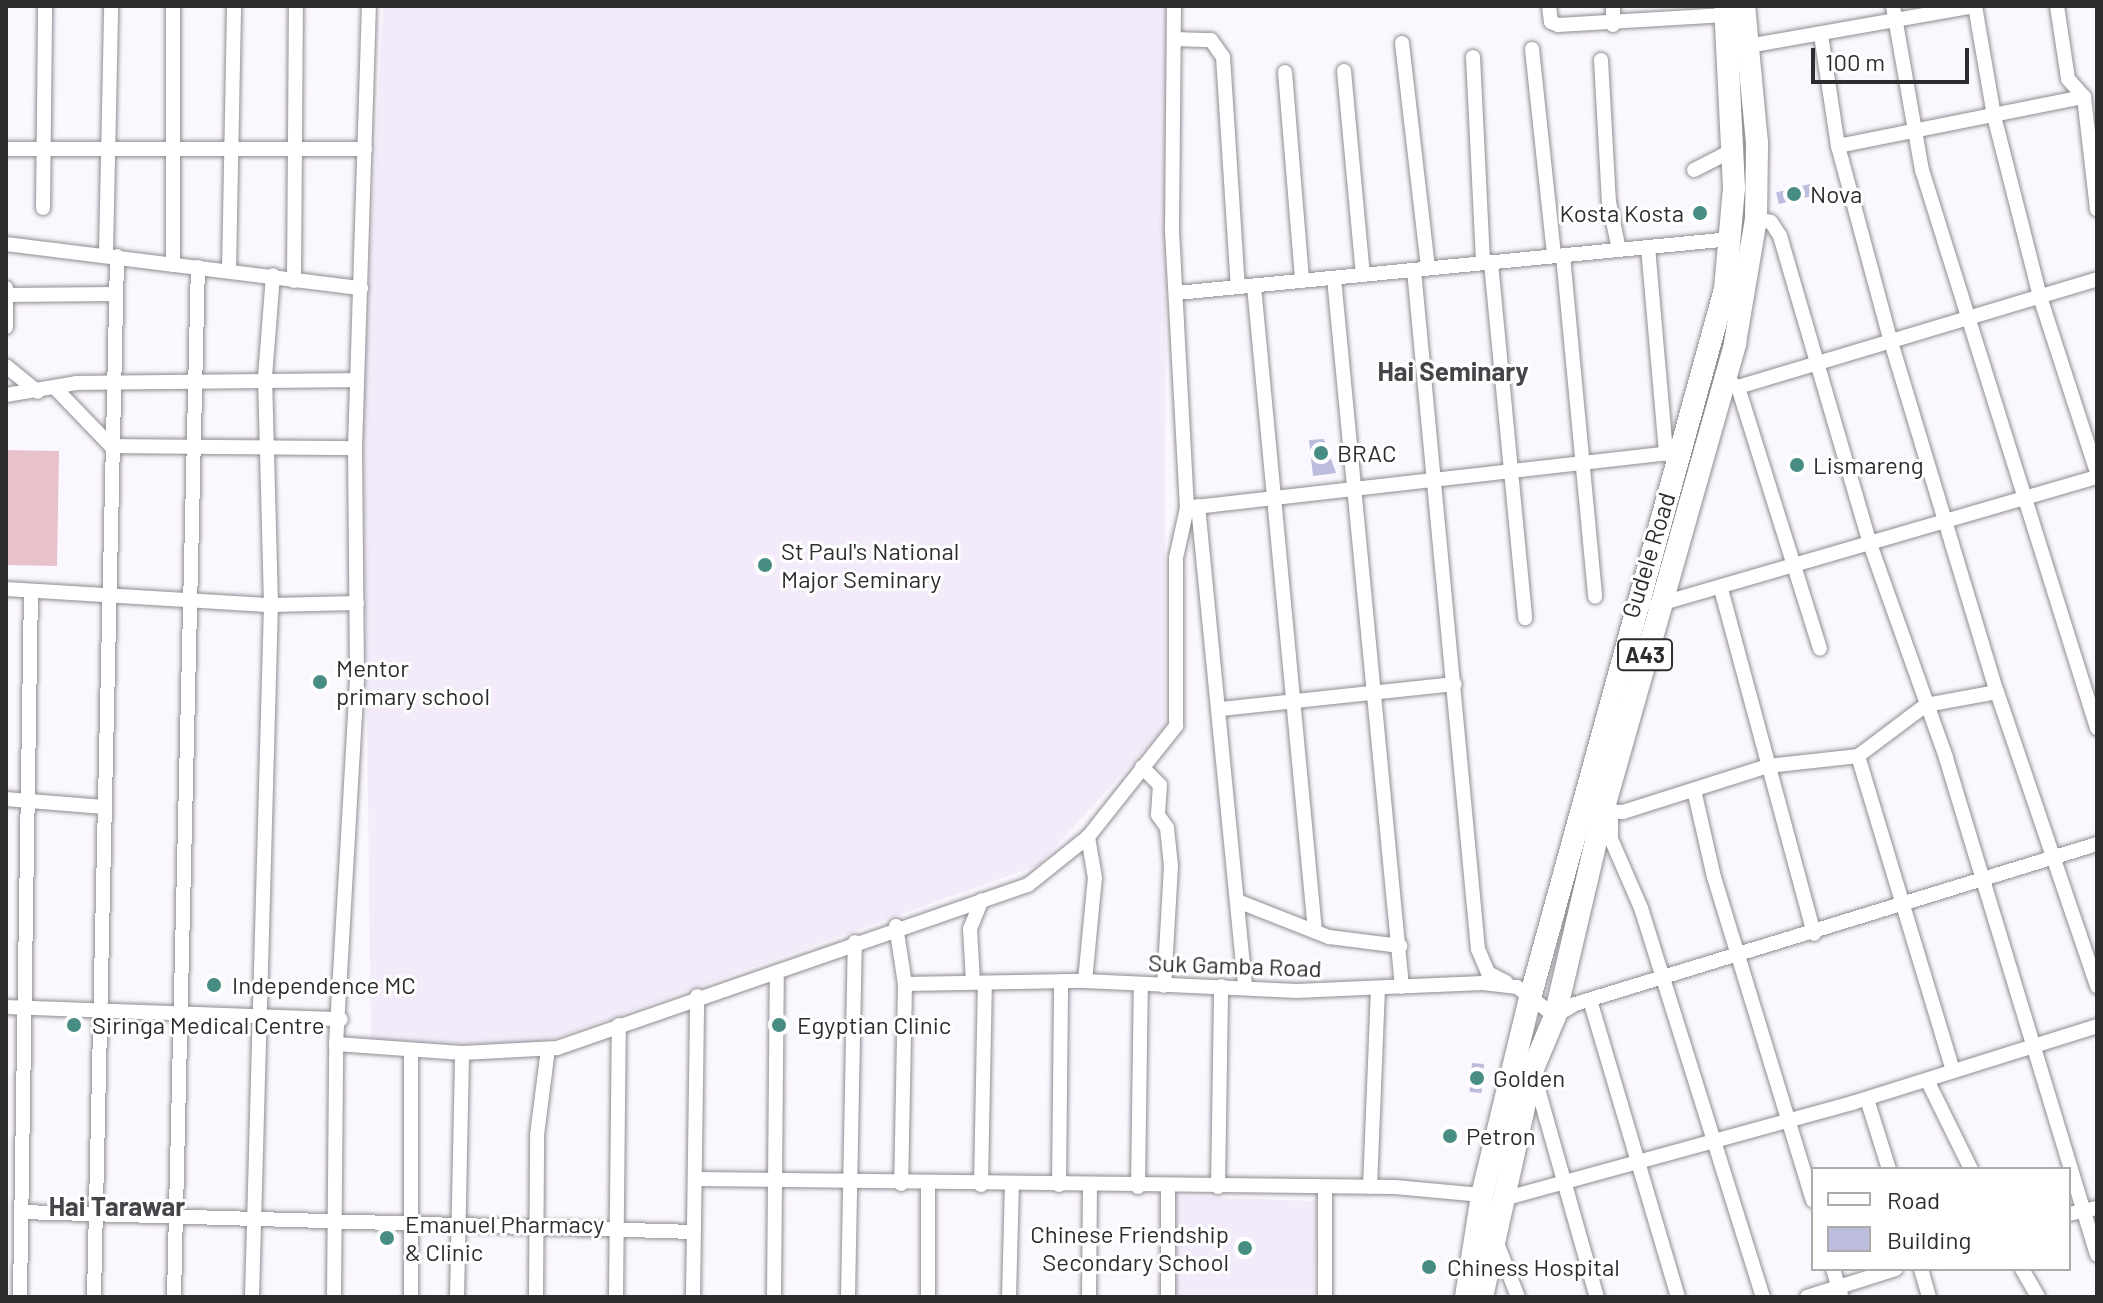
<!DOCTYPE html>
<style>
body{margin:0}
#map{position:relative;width:2103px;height:1303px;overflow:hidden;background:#fbf7fe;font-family:Barlow,sans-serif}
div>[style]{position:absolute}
.built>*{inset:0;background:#f3ebf9;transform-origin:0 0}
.green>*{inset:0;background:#e8c2cb;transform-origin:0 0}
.building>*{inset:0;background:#bcbcdd;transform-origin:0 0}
.roads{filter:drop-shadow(0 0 2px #8f8c92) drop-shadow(0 0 2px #8f8c92)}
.minor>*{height:14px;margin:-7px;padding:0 7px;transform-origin:7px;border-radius:7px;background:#fff}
.highway>*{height:22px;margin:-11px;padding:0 11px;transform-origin:11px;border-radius:11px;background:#fff}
.dots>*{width:22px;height:22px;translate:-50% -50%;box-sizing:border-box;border:4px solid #fff;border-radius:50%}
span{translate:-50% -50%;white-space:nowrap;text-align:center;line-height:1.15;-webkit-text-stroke:6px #fff;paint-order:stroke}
.shield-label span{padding:2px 6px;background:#fff;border:2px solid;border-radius:6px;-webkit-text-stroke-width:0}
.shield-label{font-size:22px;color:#2e2c2f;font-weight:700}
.poi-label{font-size:24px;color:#2e2c2f}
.left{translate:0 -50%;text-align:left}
.right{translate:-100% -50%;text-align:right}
.street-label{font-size:24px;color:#2e2c2f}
.neighbourhood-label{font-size:26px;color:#47444a;font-weight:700}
.frame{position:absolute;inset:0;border:8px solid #2e2c2f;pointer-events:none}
.legend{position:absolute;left:1811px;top:1167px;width:260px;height:104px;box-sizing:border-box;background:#fff;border:2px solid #ababac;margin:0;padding:10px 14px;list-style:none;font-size:24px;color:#2e2c2f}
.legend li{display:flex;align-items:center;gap:16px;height:40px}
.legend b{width:40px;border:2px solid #ababac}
.scale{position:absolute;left:1811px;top:48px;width:158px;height:36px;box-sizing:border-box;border:4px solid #2e2c2f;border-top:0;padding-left:10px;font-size:24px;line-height:28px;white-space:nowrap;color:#2e2c2f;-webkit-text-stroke:6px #fff;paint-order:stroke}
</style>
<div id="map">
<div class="built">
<i style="clip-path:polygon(383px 6px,1166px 6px,1165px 727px,1039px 865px,538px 1044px,371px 1041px,363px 403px)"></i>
<i style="left:1173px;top:1196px;width:144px;height:101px;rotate:2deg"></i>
</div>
<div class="green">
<i style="left:6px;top:450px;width:53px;height:115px;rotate:1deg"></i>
</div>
<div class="building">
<i style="left:1810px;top:184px;width:12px;height:35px;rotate:76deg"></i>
<i style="clip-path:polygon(1324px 439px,1336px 473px,1313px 476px,1309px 440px)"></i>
<i style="left:1472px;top:1063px;width:12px;height:29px;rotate:5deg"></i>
</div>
<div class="roads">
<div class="minor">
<i style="left:1549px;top:6px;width:16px;rotate:83deg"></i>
<i style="left:1551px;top:22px;width:8px;rotate:23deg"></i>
<i style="left:1558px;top:25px;width:168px;rotate:-3.4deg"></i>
<i style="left:1893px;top:6px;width:167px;rotate:80deg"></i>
<i style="left:1922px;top:170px;width:585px;rotate:72.59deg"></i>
<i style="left:1975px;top:6px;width:112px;rotate:80.2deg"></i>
<i style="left:1994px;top:116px;width:190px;rotate:75.7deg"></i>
<i style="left:2041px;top:300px;width:181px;rotate:72deg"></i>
<i style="left:2057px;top:6px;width:74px;rotate:81.4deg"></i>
<i style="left:2068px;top:79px;width:24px;rotate:48deg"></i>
<i style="left:2084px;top:97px;width:113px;rotate:83.4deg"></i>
<i style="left:1613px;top:25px;width:19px;rotate:-90deg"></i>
<i style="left:1821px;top:35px;width:112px;rotate:81.3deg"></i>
<i style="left:1838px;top:146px;width:203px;rotate:74.9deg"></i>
<i style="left:1891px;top:342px;width:366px;rotate:73.2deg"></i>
<i style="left:1997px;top:692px;width:311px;rotate:71.2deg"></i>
<i style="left:1174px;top:39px;width:37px;rotate:2deg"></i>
<i style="left:1211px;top:40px;width:21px;rotate:55deg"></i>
<i style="left:1223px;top:57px;width:230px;rotate:86.3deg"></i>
<i style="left:1402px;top:43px;width:227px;rotate:83.4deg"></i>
<i style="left:1748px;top:46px;width:231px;rotate:-10deg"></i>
<i style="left:1532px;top:49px;width:208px;rotate:83.9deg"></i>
<i style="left:1473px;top:57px;width:206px;rotate:87.2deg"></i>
<i style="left:1601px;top:60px;width:142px;rotate:86.8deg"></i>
<i style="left:1609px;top:202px;width:49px;rotate:78.2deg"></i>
<i style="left:1344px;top:71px;width:205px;rotate:84.7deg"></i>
<i style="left:1285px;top:72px;width:210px;rotate:85.3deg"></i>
<i style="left:1838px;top:146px;width:251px;rotate:-11.3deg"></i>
<i style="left:6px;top:149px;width:359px"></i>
<i style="left:1694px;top:170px;width:44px;rotate:-27.1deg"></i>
<i style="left:43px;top:208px;width:202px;rotate:-89.4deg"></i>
<i style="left:1756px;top:219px;width:15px;rotate:11deg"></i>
<i style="left:1771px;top:222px;width:17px;rotate:57deg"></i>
<i style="left:1780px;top:236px;width:321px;rotate:73.7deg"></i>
<i style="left:1870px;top:544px;width:227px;rotate:70.4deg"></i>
<i style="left:1946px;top:758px;width:519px;rotate:73.1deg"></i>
<i style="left:6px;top:244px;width:358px;rotate:7.1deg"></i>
<i style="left:1648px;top:247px;width:208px;rotate:85deg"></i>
<i style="left:106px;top:253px;width:247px;rotate:-88.8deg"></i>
<i style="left:1563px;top:256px;width:342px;rotate:84.6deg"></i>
<i style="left:1491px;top:263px;width:357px;rotate:84.5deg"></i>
<i style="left:173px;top:265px;width:259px;rotate:-90deg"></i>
<i style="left:229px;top:270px;width:264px;rotate:-88.9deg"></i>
<i style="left:1414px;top:270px;width:682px;rotate:84.62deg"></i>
<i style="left:1478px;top:949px;width:26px;rotate:67deg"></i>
<i style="left:1488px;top:973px;width:20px;rotate:27deg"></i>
<i style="left:1334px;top:278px;width:712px;rotate:84.52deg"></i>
<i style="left:294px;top:281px;width:275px;rotate:-89.6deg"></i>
<i style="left:1254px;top:286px;width:648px;rotate:84.6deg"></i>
<i style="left:1177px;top:293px;width:557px;rotate:-5.57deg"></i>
<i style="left:8px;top:295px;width:107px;rotate:-0.5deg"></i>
<i style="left:6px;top:327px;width:39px;rotate:-90deg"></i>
<i style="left:6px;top:366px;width:41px;rotate:39.1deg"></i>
<i style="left:1726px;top:380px;width:14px;rotate:30deg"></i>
<i style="left:1738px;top:387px;width:375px;rotate:-16.7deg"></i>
<i style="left:1738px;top:387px;width:274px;rotate:72.6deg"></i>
<i style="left:56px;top:389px;width:79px;rotate:46deg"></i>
<i style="left:111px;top:446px;width:244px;rotate:0.5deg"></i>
<i style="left:6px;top:395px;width:71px;rotate:-9.7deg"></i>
<i style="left:76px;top:383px;width:281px;rotate:-0.6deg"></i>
<i style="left:1198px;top:506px;width:482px;rotate:84.4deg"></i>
<i style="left:1187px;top:508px;width:498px;rotate:-6.5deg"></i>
<i style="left:6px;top:589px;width:265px;rotate:3.5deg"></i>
<i style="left:271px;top:605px;width:86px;rotate:-1.3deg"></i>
<i style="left:1721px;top:589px;width:357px;rotate:74.9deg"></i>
<i style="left:1656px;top:605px;width:459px;rotate:-16.2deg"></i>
<i style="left:1221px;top:709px;width:235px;rotate:-6.1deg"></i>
<i style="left:1858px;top:756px;width:329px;rotate:73.2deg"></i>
<i style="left:1142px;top:767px;width:25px;rotate:45deg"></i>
<i style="left:1160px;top:785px;width:30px;rotate:94deg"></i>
<i style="left:1158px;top:815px;width:16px;rotate:55deg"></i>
<i style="left:1167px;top:828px;width:38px;rotate:84deg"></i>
<i style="left:1171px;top:866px;width:120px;rotate:93.3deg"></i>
<i style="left:1694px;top:790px;width:89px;rotate:77.1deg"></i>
<i style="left:1714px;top:877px;width:338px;rotate:73deg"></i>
<i style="left:6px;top:799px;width:97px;rotate:4.7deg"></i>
<i style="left:1603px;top:811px;width:20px;rotate:3deg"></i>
<i style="left:1623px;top:812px;width:152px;rotate:-17.6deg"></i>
<i style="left:1768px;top:766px;width:91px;rotate:-6.3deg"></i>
<i style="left:1858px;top:756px;width:85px;rotate:-36.9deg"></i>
<i style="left:1926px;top:705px;width:72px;rotate:-10.4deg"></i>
<i style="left:1611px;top:815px;width:24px;rotate:90deg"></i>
<i style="left:1611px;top:839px;width:75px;rotate:66.5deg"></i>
<i style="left:1641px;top:908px;width:408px;rotate:72.6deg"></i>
<i style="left:1240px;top:902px;width:96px;rotate:21.5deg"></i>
<i style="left:1329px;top:937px;width:72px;rotate:7.2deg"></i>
<i style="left:896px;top:926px;width:59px;rotate:81.2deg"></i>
<i style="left:905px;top:984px;width:200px;rotate:91.1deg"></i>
<i style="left:1085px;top:981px;width:103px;rotate:-84.5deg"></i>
<i style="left:1095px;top:878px;width:42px;rotate:-99.7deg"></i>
<i style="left:973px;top:982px;width:53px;rotate:-93.2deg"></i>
<i style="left:970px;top:929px;width:31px;rotate:-68deg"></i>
<i style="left:905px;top:984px;width:180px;rotate:-1deg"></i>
<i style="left:1085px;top:981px;width:212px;rotate:2.7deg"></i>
<i style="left:1297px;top:991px;width:186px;rotate:-2.5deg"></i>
<i style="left:1483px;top:983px;width:34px;rotate:7deg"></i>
<i style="left:1517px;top:987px;width:48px;rotate:37.3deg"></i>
<i style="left:1555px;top:1016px;width:23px;rotate:-31deg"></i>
<i style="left:1575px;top:1004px;width:546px;rotate:-17.04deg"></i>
<i style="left:1590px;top:1000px;width:310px;rotate:73.5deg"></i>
<i style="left:6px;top:1007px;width:335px;rotate:2.1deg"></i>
<i style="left:336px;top:1044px;width:126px;rotate:4.1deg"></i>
<i style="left:462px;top:1053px;width:95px;rotate:-3deg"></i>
<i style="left:557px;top:1048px;width:498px;rotate:-19.1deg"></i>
<i style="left:1028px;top:885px;width:77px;rotate:-38.7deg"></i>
<i style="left:1088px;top:837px;width:142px;rotate:-51.6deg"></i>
<i style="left:1176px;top:726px;width:168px;rotate:-90deg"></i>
<i style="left:1176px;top:558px;width:51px;rotate:-77.6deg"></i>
<i style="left:1187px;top:508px;width:276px;rotate:-93.1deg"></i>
<i style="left:1172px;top:232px;width:226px;rotate:-89.5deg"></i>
<i style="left:411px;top:1051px;width:246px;rotate:90deg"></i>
<i style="left:1534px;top:1075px;width:231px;rotate:74.2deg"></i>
<i style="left:1927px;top:1080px;width:99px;rotate:63.7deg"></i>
<i style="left:1867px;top:1099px;width:73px;rotate:72.6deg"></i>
<i style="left:697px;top:1179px;width:698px;rotate:0.66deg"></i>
<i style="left:1395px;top:1187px;width:87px;rotate:5.3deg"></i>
<i style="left:981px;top:1185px;width:202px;rotate:-88.9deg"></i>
<i style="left:1059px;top:1185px;width:204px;rotate:-89.4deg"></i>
<i style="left:1138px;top:1187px;width:203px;rotate:-89.2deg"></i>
<i style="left:1218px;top:1187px;width:201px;rotate:-89.1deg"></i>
<i style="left:1370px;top:1187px;width:199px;rotate:-87.7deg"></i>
<i style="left:1500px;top:1200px;width:365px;rotate:-15.4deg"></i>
<i style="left:1852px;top:1103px;width:257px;rotate:-17.4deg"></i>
<i style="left:21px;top:1212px;width:672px;rotate:1.7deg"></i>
<i style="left:2069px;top:1214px;width:29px;rotate:-12deg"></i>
<i style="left:1495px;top:1238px;width:63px;rotate:68.7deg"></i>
<i style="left:1833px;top:1269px;width:27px;rotate:73deg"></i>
<i style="left:1921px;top:1269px;width:29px;rotate:74deg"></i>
<i style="left:2022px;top:1269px;width:32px;rotate:60deg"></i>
<i style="left:20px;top:1297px;width:706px;rotate:-89.11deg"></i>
<i style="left:94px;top:1297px;width:1041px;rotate:-88.73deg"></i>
<i style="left:174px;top:1297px;width:1030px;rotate:-88.67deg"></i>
<i style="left:252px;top:1297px;width:692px;rotate:-88.43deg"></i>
<i style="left:271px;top:605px;width:228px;rotate:-91.5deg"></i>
<i style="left:265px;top:377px;width:102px;rotate:-85.5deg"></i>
<i style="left:334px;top:1297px;width:253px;rotate:-89.5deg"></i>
<i style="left:336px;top:1044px;width:370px;rotate:-86.7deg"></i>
<i style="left:357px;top:675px;width:227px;rotate:-90.5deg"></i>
<i style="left:355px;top:448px;width:442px;rotate:-88.2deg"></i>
<i style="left:457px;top:1297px;width:244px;rotate:-88.8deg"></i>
<i style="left:536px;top:1297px;width:162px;rotate:-89.6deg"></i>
<i style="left:537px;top:1135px;width:87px;rotate:-82.7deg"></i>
<i style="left:616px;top:1297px;width:272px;rotate:-89.4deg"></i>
<i style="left:693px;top:1297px;width:301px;rotate:-89.2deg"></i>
<i style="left:774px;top:1297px;width:325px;rotate:-89.5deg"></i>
<i style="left:848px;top:1297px;width:355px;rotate:-88.9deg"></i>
<i style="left:928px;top:1297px;width:113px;rotate:-90deg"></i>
<i style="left:1009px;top:1297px;width:111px;rotate:-88.5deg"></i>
<i style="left:1089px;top:1297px;width:109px;rotate:-89.5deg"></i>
<i style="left:1168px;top:1297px;width:109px;rotate:-90deg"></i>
<i style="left:1325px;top:1297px;width:108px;rotate:-90deg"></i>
<i style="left:1807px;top:1297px;width:93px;rotate:-17.5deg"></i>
</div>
<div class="highway">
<i style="left:1466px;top:1297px;width:103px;rotate:-81.1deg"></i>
<i style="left:1482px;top:1195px;width:203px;rotate:-76.3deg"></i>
<i style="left:1530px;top:998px;width:735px;rotate:-74.62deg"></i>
<i style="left:1725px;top:289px;width:101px;rotate:-84.9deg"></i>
<i style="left:1734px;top:188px;width:182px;rotate:-92.8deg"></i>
<i style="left:1482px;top:1297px;width:231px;rotate:-77.5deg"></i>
<i style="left:1532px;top:1071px;width:60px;rotate:-67.3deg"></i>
<i style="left:1555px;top:1016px;width:211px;rotate:-76.8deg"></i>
<i style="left:1603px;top:811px;width:486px;rotate:-74.2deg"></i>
<i style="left:1735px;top:343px;width:126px;rotate:-80.4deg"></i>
<i style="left:1756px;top:219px;width:76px;rotate:-89.2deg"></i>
<i style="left:1757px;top:143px;width:138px;rotate:-95.4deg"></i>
</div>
</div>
<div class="dots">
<i style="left:1794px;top:194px;background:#488d83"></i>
<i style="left:1700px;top:213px;background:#488d83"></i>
<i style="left:1321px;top:453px;background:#488d83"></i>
<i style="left:1797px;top:465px;background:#488d83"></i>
<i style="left:765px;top:565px;background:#488d83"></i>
<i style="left:320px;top:682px;background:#488d83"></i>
<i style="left:214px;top:985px;background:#488d83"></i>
<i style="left:74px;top:1025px;background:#488d83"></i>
<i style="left:779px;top:1025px;background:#488d83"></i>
<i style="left:1477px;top:1078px;background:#488d83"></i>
<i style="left:1450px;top:1136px;background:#488d83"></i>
<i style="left:387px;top:1238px;background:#488d83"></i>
<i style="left:1245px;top:1248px;background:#488d83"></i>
<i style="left:1429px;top:1267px;background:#488d83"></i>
</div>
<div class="shield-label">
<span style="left:1645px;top:655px">A43</span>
</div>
<div class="poi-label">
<span class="left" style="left:1810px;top:194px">Nova</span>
<span class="right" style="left:1684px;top:213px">Kosta Kosta</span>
<span class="left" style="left:1337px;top:453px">BRAC</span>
<span class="left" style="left:1813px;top:465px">Lismareng</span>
<span class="left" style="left:781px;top:565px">St Paul's National<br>Major Seminary</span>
<span class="left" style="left:336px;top:682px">Mentor<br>primary school</span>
<span class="left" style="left:232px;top:985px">Independence MC</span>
<span class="left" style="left:92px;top:1025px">Siringa Medical Centre</span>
<span class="left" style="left:797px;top:1025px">Egyptian Clinic</span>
<span class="left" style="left:1493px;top:1078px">Golden</span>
<span class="left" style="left:1466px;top:1136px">Petron</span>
<span class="left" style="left:405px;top:1238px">Emanuel Pharmacy<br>&amp; Clinic</span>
<span class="right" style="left:1229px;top:1248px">Chinese Friendship<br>Secondary School</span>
<span class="left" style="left:1447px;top:1267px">Chiness Hospital</span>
</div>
<div class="street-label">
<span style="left:1648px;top:555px;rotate:-73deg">Gudele Road</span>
<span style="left:1235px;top:965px;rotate:2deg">Suk Gamba Road</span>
</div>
<div class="neighbourhood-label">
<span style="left:1453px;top:371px">Hai Seminary</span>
<span style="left:117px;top:1206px">Hai Tarawar</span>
</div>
<div class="frame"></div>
<ul class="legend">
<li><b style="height:10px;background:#fff"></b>Road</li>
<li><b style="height:22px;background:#bcbcdd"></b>Building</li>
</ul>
<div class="scale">100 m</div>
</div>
